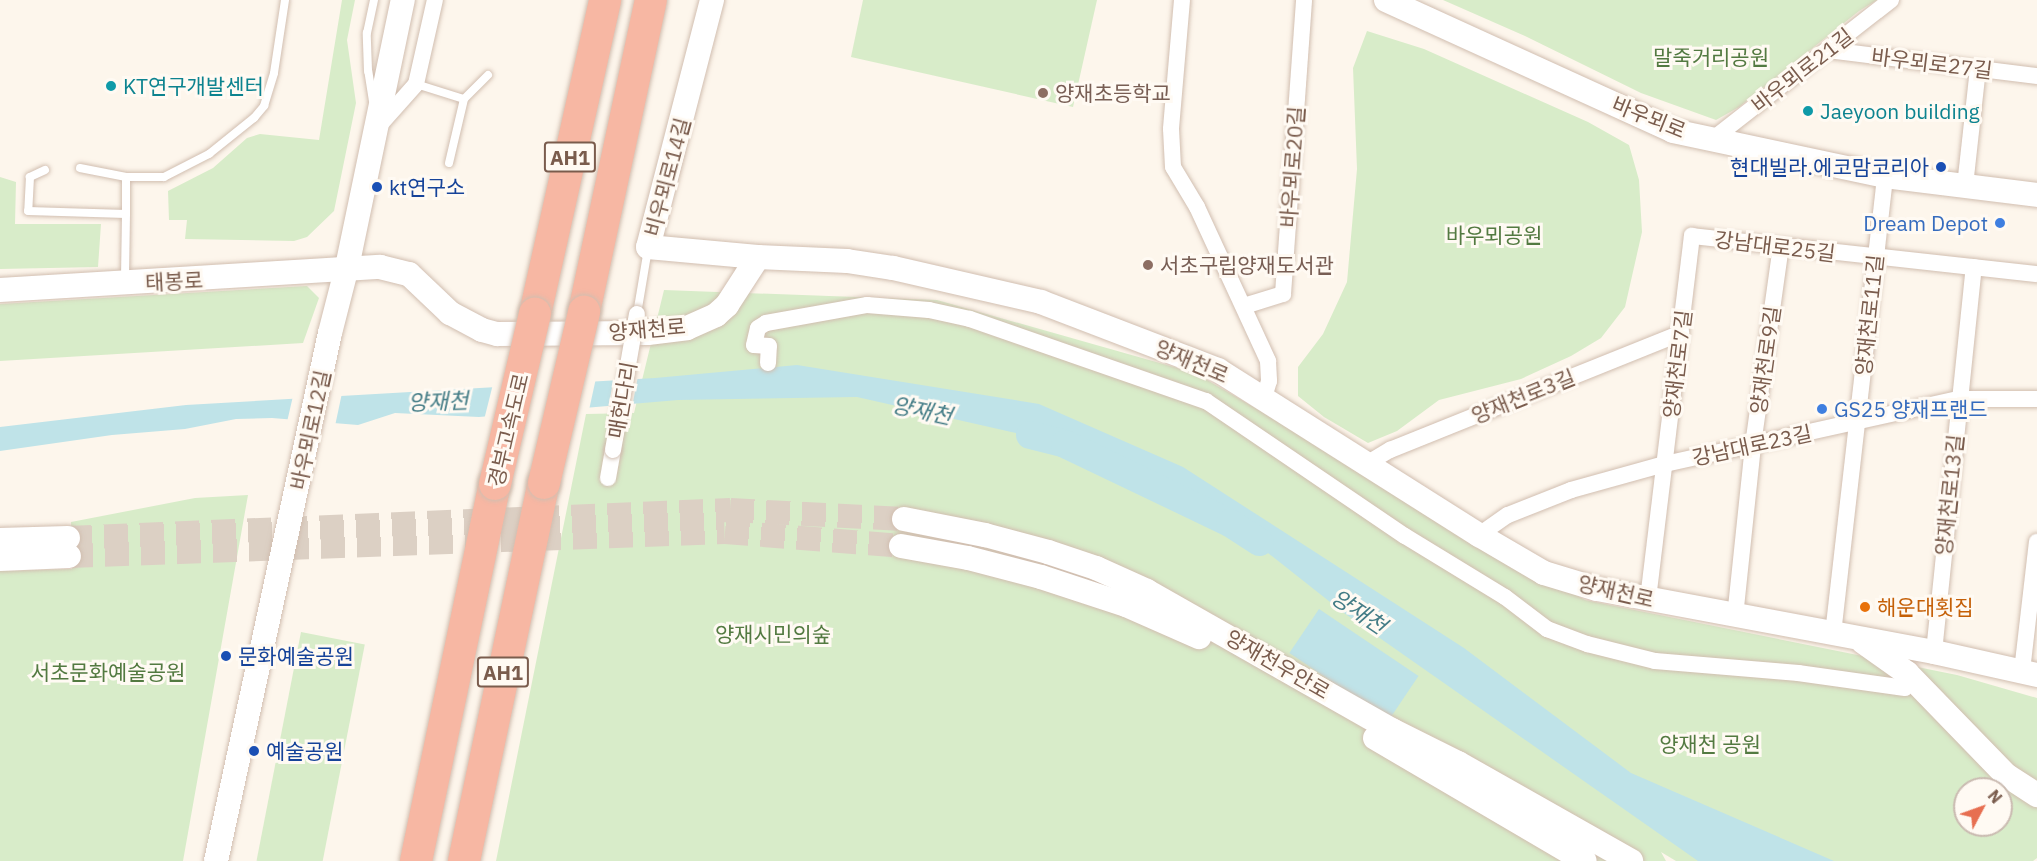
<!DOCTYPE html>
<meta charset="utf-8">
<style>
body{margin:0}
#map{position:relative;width:2037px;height:861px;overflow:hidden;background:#fdf6ec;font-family:"IBM Plex Sans","Noto Sans KR",sans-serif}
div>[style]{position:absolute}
.green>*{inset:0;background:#d8ecc9;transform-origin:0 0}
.water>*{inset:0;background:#bfe3e8;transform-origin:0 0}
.pier>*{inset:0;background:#fdf6ec}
.river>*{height:28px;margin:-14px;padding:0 14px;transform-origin:14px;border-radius:14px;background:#bfe3e8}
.secondary-tunnel>*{height:24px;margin-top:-12px;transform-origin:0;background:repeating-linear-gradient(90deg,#dcd0c4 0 24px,transparent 0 36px)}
.roads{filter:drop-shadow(0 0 2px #d1beb0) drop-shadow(0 0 2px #d1beb0)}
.lane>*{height:8px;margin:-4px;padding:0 4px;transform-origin:4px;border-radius:4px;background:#fff}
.street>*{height:16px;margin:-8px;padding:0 8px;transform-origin:8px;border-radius:8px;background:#fff}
.secondary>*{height:24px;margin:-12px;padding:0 12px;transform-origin:12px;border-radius:12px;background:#fff}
.highway>*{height:32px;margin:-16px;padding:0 16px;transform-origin:16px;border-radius:16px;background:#f7b7a3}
.bridges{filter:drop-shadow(0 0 2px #d1beb0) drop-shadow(0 0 2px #d1beb0)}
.street-bridge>*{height:16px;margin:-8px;padding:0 8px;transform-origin:8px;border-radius:8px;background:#fff}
.highway-bridge>*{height:32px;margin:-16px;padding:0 16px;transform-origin:16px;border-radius:16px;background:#f7b7a3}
.dots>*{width:16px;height:16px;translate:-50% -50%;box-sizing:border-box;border:3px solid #fffaf3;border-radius:50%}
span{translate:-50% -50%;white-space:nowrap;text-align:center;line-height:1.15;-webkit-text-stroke:6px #fffaf3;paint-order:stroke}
.shield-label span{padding:2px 4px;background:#fffaf3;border:2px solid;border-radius:4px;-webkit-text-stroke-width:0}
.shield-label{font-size:20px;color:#7a5c4d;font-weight:700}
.park-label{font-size:21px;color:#537a41}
.street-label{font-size:21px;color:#7a5c4d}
.culture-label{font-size:21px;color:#0d838f}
.left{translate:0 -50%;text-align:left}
.education-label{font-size:21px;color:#785e54}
.transit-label{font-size:21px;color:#164399}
.right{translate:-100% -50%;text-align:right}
.shop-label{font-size:21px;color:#366cbe}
.food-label{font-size:21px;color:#c56008}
.water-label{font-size:22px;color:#437c86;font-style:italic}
.north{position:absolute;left:1953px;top:777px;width:60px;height:60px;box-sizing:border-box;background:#fffaf3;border:2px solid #cabbb1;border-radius:50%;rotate:49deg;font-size:16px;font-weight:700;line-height:24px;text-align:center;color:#7a5c4d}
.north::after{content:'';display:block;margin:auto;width:21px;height:27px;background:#e76f51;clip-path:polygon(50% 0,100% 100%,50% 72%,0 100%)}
</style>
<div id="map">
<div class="green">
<i style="clip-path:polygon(342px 0,355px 0,347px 40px,356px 103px,334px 211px,307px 237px,294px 241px,185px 239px,187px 220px,169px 220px,168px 191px,213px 168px,247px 138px,260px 134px,319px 140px)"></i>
<i style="clip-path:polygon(863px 0,1097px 0,1073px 107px,851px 57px)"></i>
<i style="clip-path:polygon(1443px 0,1877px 0,1859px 11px,1739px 107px,1716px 120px,1641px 93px,1525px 36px)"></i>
<i style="clip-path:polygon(1367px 31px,1424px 49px,1588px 122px,1629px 145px,1639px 180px,1642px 232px,1625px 307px,1601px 338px,1571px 356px,1521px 379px,1439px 400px,1397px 431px,1368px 443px,1324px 417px,1298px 396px,1298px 367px,1323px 334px,1347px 282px,1357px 169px,1353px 68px)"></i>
<i style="clip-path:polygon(0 177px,16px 182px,15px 224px,101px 224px,98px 267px,0 269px)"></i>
<i style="clip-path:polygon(307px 286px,319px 298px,303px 343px,0 361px,0 304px)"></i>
<i style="clip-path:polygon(evenodd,664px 290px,937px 300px,1195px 373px,1585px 600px,1957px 675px,2037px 698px,2037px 858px,2033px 861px,1676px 861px,1661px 852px,1666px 861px,496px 861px,586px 414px,634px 413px,664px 290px,1965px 789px,2001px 789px,2001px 825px,1965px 825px,1965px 789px)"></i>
<i style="clip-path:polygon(248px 495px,183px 861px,0 861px,0 571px,72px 569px,71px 522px,195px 498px)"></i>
<i style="left:301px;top:632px;width:65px;height:233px;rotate:11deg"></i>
</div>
<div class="water">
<i style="clip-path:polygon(797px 365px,1039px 404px,1183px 467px,1464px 648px,1631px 773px,1834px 861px,1698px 861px,1344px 613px,1230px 523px,1065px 444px,857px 397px,678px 400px,479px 417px,395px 413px,358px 425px,272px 418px,236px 419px,185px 429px,112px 435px,0 451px,0 427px,186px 405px,655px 378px)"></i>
<i style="left:1319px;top:609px;width:120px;height:53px;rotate:34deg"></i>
</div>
<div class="pier">
<i style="clip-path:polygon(638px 376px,632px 407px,608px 409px,614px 377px)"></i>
<i style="clip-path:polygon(596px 378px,589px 410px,484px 420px,493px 384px)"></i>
<i style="clip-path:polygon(342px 393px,335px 426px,287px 422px,293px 396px)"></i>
</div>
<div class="river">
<i style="left:1030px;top:435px;width:36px;rotate:14deg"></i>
<i style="left:1065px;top:444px;width:183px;rotate:25.6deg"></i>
<i style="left:1230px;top:523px;width:35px;rotate:33deg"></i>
</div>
<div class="secondary-tunnel">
<i style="left:68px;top:538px;width:663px;rotate:-2.42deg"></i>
<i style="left:730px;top:510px;width:174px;rotate:3deg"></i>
<i style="left:69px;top:556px;width:656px;rotate:-2.1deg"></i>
<i style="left:725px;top:532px;width:177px;rotate:4.5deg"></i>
</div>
<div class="roads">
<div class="lane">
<i style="left:416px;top:84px;width:50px;rotate:17.4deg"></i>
<i style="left:373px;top:101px;width:30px;rotate:-99deg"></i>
<i style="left:368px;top:71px;width:38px;rotate:-92deg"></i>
<i style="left:367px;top:33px;width:34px;rotate:-78deg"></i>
<i style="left:449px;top:163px;width:66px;rotate:-76.8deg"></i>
<i style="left:464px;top:99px;width:34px;rotate:-45deg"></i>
<i style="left:80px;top:168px;width:47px;rotate:11.1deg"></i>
<i style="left:45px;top:170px;width:17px;rotate:155deg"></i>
<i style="left:30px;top:177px;width:34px;rotate:93deg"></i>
<i style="left:28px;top:211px;width:98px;rotate:1.8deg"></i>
<i style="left:126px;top:214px;width:67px;rotate:90.9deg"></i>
<i style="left:126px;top:214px;width:37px;rotate:-90deg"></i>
<i style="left:126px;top:177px;width:38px"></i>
<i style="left:164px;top:177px;width:51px;rotate:-27.1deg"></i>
<i style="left:209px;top:154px;width:58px;rotate:-38.7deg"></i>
<i style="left:254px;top:118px;width:16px;rotate:-50deg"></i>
<i style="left:264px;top:106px;width:34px;rotate:-73deg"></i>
<i style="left:274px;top:73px;width:74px;rotate:-81.4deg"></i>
<i style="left:637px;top:314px;width:66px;rotate:-80.4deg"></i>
</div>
<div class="street">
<i style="left:1182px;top:0;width:129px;rotate:94.9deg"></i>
<i style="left:1171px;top:129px;width:38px;rotate:87deg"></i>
<i style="left:1173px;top:167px;width:47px;rotate:59deg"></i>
<i style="left:1197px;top:207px;width:170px;rotate:65.2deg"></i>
<i style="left:1268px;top:361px;width:20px;rotate:87deg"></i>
<i style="left:1269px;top:381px;width:17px;rotate:107deg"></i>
<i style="left:1828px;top:50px;width:211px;rotate:7.1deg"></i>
<i style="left:377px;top:128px;width:59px;rotate:-48.4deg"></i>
<i style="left:416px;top:84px;width:86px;rotate:-77.3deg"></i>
<i style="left:1713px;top:139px;width:226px;rotate:-38deg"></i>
<i style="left:1965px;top:186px;width:118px;rotate:-83.7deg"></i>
<i style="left:1244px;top:306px;width:41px;rotate:-17.1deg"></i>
<i style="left:1283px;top:294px;width:295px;rotate:-85.9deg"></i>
<i style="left:768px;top:363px;width:17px;rotate:-87deg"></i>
<i style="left:769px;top:346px;width:15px;rotate:-176deg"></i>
<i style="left:754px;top:345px;width:17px;rotate:-77deg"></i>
<i style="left:758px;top:328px;width:9px;rotate:-32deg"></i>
<i style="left:766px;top:323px;width:103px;rotate:-10.1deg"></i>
<i style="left:867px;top:305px;width:62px;rotate:4.6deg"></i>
<i style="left:929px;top:310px;width:42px;rotate:12.4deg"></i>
<i style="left:970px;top:319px;width:250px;rotate:19.2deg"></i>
<i style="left:1206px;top:401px;width:240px;rotate:34.2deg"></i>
<i style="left:1405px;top:536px;width:117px;rotate:31.4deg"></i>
<i style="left:1505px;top:597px;width:53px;rotate:37.3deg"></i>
<i style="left:1547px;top:629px;width:43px;rotate:20.6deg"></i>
<i style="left:1587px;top:644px;width:70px;rotate:14deg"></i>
<i style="left:1655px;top:661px;width:144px;rotate:4.8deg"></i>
<i style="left:1798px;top:673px;width:108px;rotate:8deg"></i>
<i style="left:1368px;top:463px;width:26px;rotate:-31deg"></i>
<i style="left:1390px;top:450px;width:314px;rotate:-21.9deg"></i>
<i style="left:608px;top:478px;width:28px;rotate:-80deg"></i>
<i style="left:1479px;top:535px;width:35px;rotate:-35deg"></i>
<i style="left:1508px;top:515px;width:68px;rotate:-21.6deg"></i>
<i style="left:1571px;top:490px;width:98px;rotate:-15.5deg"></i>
<i style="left:1665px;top:464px;width:301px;rotate:-12.5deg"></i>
<i style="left:1959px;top:399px;width:78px"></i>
<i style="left:1648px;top:599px;width:366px;rotate:-83.1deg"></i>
<i style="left:1692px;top:236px;width:347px;rotate:6.3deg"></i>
<i style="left:1735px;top:617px;width:173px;rotate:-84deg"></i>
<i style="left:1753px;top:445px;width:200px;rotate:-82deg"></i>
<i style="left:1833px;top:634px;width:461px;rotate:-83.5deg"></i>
<i style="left:1934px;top:652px;width:387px;rotate:-84.1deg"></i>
<i style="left:2022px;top:671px;width:130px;rotate:-83.4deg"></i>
</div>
<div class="secondary">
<i style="left:712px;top:0;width:255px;rotate:104.5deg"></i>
<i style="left:648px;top:247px;width:110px;rotate:5.2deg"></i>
<i style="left:758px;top:257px;width:89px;rotate:2.6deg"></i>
<i style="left:847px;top:261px;width:47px;rotate:8.7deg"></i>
<i style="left:893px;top:268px;width:152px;rotate:12.9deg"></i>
<i style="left:1041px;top:302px;width:190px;rotate:21deg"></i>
<i style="left:1218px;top:370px;width:309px;rotate:32.3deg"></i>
<i style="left:1479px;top:535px;width:75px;rotate:30.3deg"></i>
<i style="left:1544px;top:573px;width:55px;rotate:16.8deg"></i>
<i style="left:1597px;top:589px;width:343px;rotate:10.6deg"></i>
<i style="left:1934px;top:652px;width:106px;rotate:12.6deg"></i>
<i style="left:1386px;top:0;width:315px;rotate:24.5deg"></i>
<i style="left:1673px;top:131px;width:217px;rotate:12deg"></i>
<i style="left:1885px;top:176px;width:153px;rotate:7.1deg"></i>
<i style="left:0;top:290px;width:381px;rotate:-3.5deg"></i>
<i style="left:380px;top:267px;width:30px;rotate:14deg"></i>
<i style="left:409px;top:274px;width:57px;rotate:43.6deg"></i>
<i style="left:450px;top:313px;width:36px;rotate:28deg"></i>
<i style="left:482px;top:330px;width:16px;rotate:15deg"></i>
<i style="left:497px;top:334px;width:151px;rotate:-0.4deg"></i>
<i style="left:648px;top:333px;width:39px;rotate:-7deg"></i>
<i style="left:687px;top:328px;width:32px;rotate:-24deg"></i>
<i style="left:716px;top:315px;width:15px;rotate:-42deg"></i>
<i style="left:727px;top:305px;width:57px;rotate:-57.1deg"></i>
<i style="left:904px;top:519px;width:83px;rotate:11.2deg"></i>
<i style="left:985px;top:535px;width:65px;rotate:15.1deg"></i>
<i style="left:1048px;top:552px;width:51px;rotate:18.4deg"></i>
<i style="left:1096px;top:568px;width:56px;rotate:24.3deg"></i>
<i style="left:1147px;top:591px;width:282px;rotate:29.6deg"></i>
<i style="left:1392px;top:730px;width:74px;rotate:26.6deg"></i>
<i style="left:1458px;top:763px;width:199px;rotate:29.5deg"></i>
<i style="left:0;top:540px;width:68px;rotate:-1.7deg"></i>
<i style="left:901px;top:546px;width:68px;rotate:10.2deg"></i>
<i style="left:968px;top:558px;width:75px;rotate:14.6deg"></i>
<i style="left:1041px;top:577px;width:89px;rotate:18.2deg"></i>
<i style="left:1126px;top:605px;width:80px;rotate:23.7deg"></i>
<i style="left:0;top:559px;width:69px;rotate:-2.5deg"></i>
<i style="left:1863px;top:642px;width:54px;rotate:35.2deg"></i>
<i style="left:1907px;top:673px;width:142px;rotate:45.9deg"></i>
<i style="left:2006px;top:775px;width:37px;rotate:33deg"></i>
<i style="left:1375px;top:738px;width:243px;rotate:30.4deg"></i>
<i style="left:216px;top:861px;width:540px;rotate:-77.82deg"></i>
<i style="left:330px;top:333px;width:68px;rotate:-75.6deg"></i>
<i style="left:347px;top:267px;width:273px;rotate:-78.2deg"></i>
</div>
<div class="highway">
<i style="left:584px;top:312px;width:319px;rotate:-77.9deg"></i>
<i style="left:535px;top:314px;width:322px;rotate:-77.4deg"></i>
<i style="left:416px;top:861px;width:385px;rotate:-78.2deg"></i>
<i style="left:464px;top:861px;width:386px;rotate:-78.1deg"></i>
</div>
</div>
<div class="bridges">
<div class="street-bridge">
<i style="left:613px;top:450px;width:138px;rotate:-80deg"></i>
</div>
<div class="highway-bridge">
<i style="left:544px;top:483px;width:176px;rotate:-76.8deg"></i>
<i style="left:495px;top:484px;width:175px;rotate:-76.8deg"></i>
</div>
</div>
<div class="dots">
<i style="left:111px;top:86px;background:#0f9aa8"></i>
<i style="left:1043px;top:93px;background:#8d6e63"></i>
<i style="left:1808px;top:111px;background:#0f9aa8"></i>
<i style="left:1941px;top:167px;background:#1a4fb4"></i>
<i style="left:377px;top:187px;background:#1a4fb4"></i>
<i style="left:2000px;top:223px;background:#3f7fe0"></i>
<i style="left:1148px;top:265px;background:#8d6e63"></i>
<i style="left:1822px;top:409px;background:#3f7fe0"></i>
<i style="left:1865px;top:607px;background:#e8710a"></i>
<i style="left:226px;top:656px;background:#1a4fb4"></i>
<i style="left:254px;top:751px;background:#1a4fb4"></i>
</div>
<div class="shield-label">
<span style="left:570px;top:157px">AH1</span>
<span style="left:503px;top:672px">AH1</span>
</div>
<div class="park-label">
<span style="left:1711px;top:57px">말죽거리공원</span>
<span style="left:1494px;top:235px">바우뫼공원</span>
<span style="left:773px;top:634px">양재시민의숲</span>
<span style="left:108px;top:672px">서초문화예술공원</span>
<span style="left:1710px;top:744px">양재천 공원</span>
</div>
<div class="street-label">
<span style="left:1932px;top:63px;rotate:7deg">바우뫼로27길</span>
<span style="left:1802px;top:70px;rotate:-38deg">바우뫼로21길</span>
<span style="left:1649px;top:117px;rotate:22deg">바우뫼로</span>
<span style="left:1292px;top:167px;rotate:-86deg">바우뫼로20길</span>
<span style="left:667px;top:177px;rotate:-75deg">비우뫼로14길</span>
<span style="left:1775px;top:246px;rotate:7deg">강남대로25길</span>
<span style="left:174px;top:281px;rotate:-3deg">태봉로</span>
<span style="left:1869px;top:315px;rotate:-84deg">양재천로11길</span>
<span style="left:647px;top:329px;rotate:-5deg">양재천로</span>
<span style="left:1765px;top:360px;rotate:-82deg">양재천로9길</span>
<span style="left:1192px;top:361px;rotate:23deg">양재천로</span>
<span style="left:1677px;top:364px;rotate:-83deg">양재천로7길</span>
<span style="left:1523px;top:396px;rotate:-22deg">양재천로3길</span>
<span style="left:622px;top:400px;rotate:-80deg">매헌다리</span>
<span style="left:310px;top:430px;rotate:-78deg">바우뫼로12길</span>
<span style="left:508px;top:430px;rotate:-77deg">경부고속도로</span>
<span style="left:1752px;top:445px;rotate:-12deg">강남대로23길</span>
<span style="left:1949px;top:495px;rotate:-84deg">양재천로13길</span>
<span style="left:1616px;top:591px;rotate:13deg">양재천로</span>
<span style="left:1278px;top:664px;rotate:30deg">양재천우안로</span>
</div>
<div class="culture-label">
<span class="left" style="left:123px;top:86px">KT연구개발센터</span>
<span class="left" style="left:1820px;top:111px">Jaeyoon building</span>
</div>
<div class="education-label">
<span class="left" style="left:1055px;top:93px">양재초등학교</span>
<span class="left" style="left:1160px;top:265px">서초구립양재도서관</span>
</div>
<div class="transit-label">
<span class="right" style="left:1929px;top:167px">현대빌라.에코맘코리아</span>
<span class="left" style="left:389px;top:187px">kt연구소</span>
<span class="left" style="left:238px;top:656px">문화예술공원</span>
<span class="left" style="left:266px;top:751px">예술공원</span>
</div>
<div class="shop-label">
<span class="right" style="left:1988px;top:223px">Dream Depot</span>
<span class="left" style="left:1834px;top:409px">GS25 양재프랜드</span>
</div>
<div class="food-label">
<span class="left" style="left:1877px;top:607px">해운대횟집</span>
</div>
<div class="water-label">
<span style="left:438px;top:401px;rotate:-2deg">양재천</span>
<span style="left:922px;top:410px;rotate:12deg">양재천</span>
<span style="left:1359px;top:611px;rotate:34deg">양재천</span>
</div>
<div class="north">N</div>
</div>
